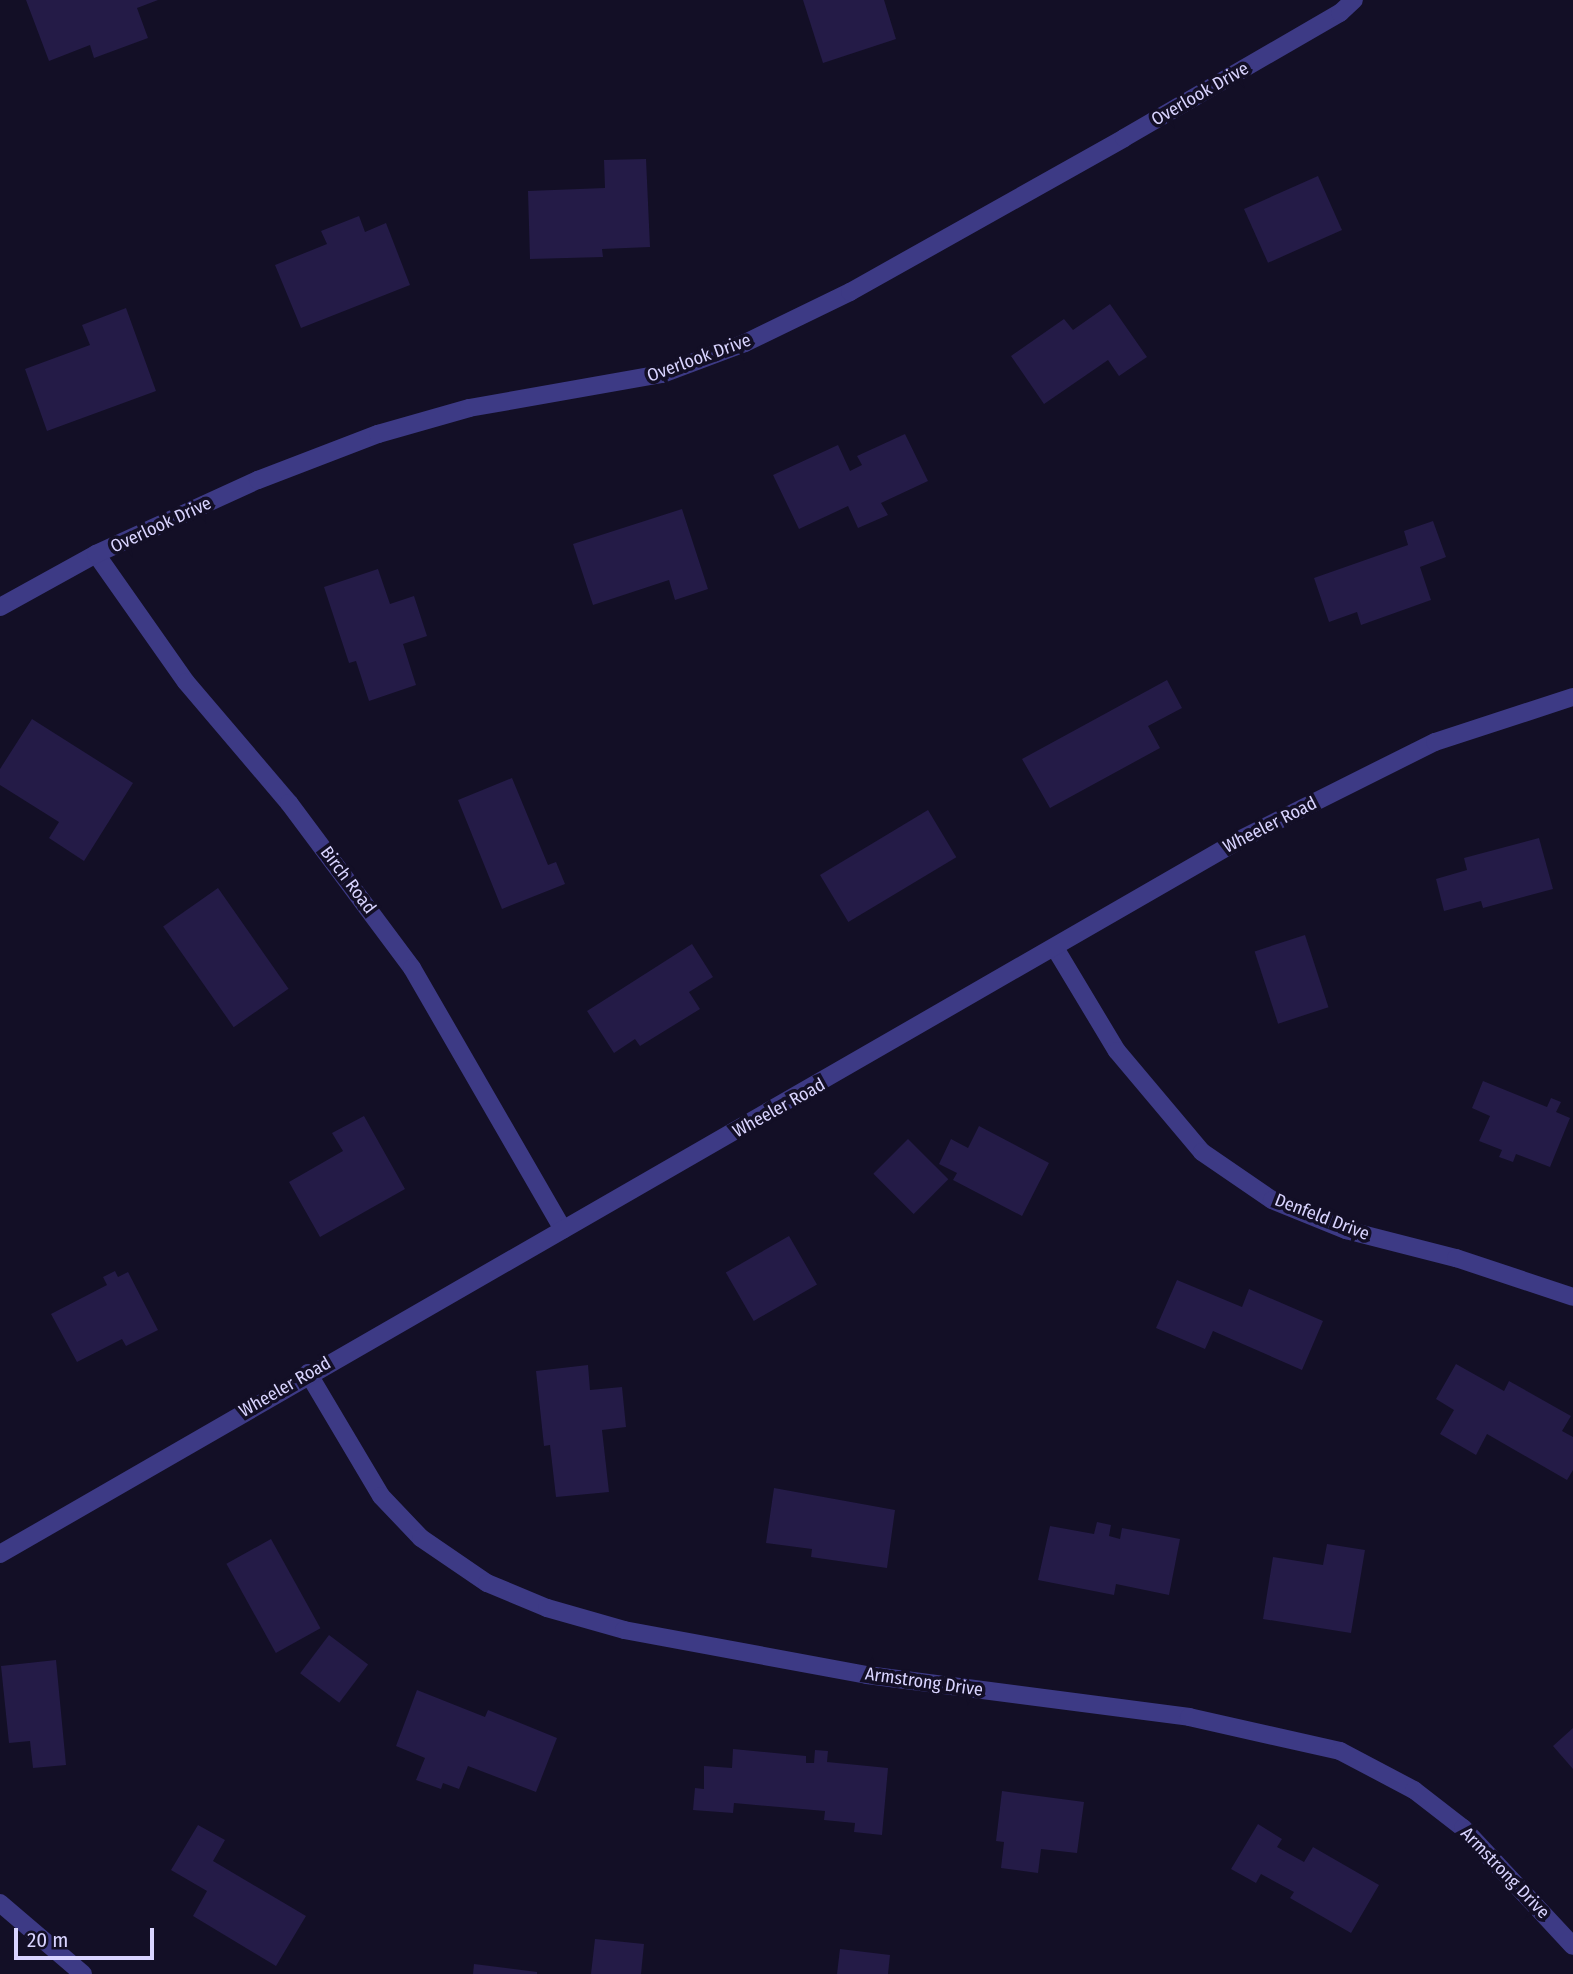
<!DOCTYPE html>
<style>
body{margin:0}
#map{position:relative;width:1573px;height:1974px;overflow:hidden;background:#130f26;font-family:"Fira Sans Condensed",sans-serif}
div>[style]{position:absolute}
.building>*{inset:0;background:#241b47;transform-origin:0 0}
.minor>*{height:18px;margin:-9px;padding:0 9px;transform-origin:9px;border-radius:9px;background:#3d3a85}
span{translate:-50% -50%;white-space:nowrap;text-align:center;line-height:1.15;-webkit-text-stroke:7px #130f26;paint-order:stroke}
.street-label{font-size:18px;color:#d9d4ff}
.scale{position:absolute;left:14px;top:1928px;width:140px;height:32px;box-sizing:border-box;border:4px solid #d9d4ff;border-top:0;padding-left:9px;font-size:21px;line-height:24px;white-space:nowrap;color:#d9d4ff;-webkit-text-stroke:5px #130f26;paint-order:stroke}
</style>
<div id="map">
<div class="building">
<i style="clip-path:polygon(26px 0,158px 0,137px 8px,148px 38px,94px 58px,90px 45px,49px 61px)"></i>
<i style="clip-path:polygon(803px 0,884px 0,896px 39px,823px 63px)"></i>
<i style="clip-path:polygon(646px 159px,650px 247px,602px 249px,603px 257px,530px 259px,528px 191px,605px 188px,604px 160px)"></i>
<i style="left:1318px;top:176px;width:59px;height:81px;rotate:66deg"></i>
<i style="clip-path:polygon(359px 216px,365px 232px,386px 223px,410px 285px,301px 328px,275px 265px,327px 244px,321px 231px)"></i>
<i style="clip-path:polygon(1110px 304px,1147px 357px,1119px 376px,1108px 360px,1044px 404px,1011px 356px,1064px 319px,1073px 330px)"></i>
<i style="clip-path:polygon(126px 308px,156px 391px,47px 431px,25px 369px,90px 345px,82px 325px)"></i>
<i style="clip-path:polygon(905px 434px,928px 481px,881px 503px,888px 515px,858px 528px,848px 506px,799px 529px,773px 475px,838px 445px,850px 471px,862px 465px,857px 456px)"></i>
<i style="clip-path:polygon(682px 509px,708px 589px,675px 600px,669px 580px,593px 605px,573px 544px)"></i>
<i style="clip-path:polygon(1433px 521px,1446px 557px,1420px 567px,1431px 600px,1361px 625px,1357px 612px,1329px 622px,1314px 578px,1408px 545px,1404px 531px)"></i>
<i style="clip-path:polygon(378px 569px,390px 604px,414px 596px,427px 636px,403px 644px,416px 685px,369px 701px,356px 661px,349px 663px,324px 587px)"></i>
<i style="clip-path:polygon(1167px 680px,1182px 708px,1148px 726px,1160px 748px,1050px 808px,1022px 759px)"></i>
<i style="clip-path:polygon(32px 719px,133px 783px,84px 861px,49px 838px,59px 822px,0 785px,0 769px)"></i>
<i style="clip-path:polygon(512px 778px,548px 865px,556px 862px,565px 884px,502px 909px,458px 800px)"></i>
<i style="left:928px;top:810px;width:55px;height:126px;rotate:59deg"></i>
<i style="clip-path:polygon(1539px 838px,1553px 889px,1483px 908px,1481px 901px,1444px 911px,1436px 879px,1467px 870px,1464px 858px)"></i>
<i style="left:218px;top:888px;width:123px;height:67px;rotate:55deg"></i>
<i style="left:1305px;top:935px;width:76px;height:53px;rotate:72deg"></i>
<i style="clip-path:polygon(692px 944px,713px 977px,689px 992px,700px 1009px,640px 1046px,635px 1039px,614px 1053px,587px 1011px)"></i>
<i style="clip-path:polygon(1483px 1081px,1547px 1107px,1551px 1098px,1561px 1102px,1556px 1112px,1570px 1118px,1550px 1167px,1516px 1154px,1513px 1162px,1499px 1157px,1502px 1150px,1479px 1141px,1490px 1116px,1472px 1108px)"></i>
<i style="clip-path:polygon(364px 1116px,405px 1189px,320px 1237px,289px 1182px,343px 1151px,332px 1133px)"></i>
<i style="clip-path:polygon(979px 1126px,1049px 1163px,1022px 1216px,953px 1180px,957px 1173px,939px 1164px,951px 1139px,968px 1148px)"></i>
<i style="left:908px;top:1139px;width:57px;height:49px;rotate:45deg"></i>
<i style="left:789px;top:1236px;width:56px;height:73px;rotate:60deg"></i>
<i style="clip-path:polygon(115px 1271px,118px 1277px,128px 1272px,158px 1330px,126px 1346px,122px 1339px,77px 1362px,51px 1314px,107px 1285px,103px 1277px)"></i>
<i style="clip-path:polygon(1177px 1280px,1242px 1307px,1249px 1289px,1323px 1321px,1302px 1370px,1213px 1331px,1205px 1349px,1156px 1328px)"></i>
<i style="clip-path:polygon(1456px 1364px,1504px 1391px,1509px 1381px,1571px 1416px,1562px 1431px,1573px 1437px,1573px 1470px,1567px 1480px,1487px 1434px,1476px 1455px,1440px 1434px,1454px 1410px,1436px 1399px)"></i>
<i style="clip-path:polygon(588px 1365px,590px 1390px,622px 1387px,626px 1427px,602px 1430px,609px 1492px,556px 1497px,550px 1445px,544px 1446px,536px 1371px)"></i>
<i style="clip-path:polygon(774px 1488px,895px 1510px,887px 1568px,811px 1557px,812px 1549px,766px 1543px)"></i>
<i style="clip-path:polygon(1097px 1522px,1111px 1525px,1109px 1536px,1120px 1539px,1122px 1528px,1180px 1539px,1169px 1595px,1116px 1584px,1114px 1595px,1038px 1580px,1050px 1526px,1094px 1534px)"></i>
<i style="left:271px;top:1539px;width:102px;height:51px;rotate:61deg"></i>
<i style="clip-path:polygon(1327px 1544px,1365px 1550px,1351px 1633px,1263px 1619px,1273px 1557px,1323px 1565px)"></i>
<i style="left:329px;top:1635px;width:49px;height:48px;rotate:37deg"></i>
<i style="clip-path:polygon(56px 1660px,66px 1765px,33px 1768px,30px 1741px,9px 1743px,1px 1666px)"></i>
<i style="clip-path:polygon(417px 1690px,485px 1717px,488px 1710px,557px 1738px,536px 1792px,468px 1766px,459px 1789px,443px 1783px,441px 1789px,416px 1780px,425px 1758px,396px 1746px)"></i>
<i style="clip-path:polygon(1573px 1728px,1573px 1769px,1553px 1746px)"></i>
<i style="clip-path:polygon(733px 1749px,806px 1756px,806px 1763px,814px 1763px,815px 1750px,828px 1751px,827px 1762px,888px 1768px,882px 1835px,854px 1832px,855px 1823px,824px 1820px,825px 1811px,734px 1803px,733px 1813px,693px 1810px,695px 1788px,704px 1789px,704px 1766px,732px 1768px)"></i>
<i style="clip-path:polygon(1002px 1791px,1084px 1802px,1077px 1853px,1041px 1849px,1038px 1873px,1001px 1868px,1004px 1842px,996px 1841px)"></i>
<i style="clip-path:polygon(1258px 1824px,1282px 1839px,1277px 1847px,1304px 1862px,1313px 1847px,1379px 1885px,1351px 1933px,1290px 1898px,1294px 1892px,1261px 1874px,1256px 1883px,1231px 1869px)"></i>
<i style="clip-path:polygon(198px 1825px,225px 1840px,213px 1861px,306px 1916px,276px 1966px,193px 1916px,207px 1891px,171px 1870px)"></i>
<i style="clip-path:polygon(595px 1939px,644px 1944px,641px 1974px,591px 1974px)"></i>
<i style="clip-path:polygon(840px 1949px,890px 1955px,888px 1974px,837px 1974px)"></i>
<i style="clip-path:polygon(474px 1964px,537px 1972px,537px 1974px,473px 1974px)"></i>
</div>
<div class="minor">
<i style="left:96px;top:554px;width:156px;rotate:54.9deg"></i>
<i style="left:186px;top:682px;width:159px;rotate:49.6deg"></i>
<i style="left:289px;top:803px;width:206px;rotate:53.3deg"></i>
<i style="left:412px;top:968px;width:302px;rotate:60deg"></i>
<i style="left:0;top:607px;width:110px;rotate:-28.9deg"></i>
<i style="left:96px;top:554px;width:178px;rotate:-24.6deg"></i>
<i style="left:258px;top:480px;width:129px;rotate:-21deg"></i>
<i style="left:378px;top:434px;width:95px;rotate:-15.9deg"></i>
<i style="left:469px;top:408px;width:196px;rotate:-10deg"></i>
<i style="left:662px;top:374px;width:89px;rotate:-20.5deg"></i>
<i style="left:745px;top:343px;width:117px;rotate:-25.9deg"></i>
<i style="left:850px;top:292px;width:314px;rotate:-29.3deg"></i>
<i style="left:1124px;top:138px;width:250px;rotate:-30.1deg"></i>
<i style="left:1340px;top:13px;width:19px;rotate:-43deg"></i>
<i style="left:1055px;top:948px;width:120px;rotate:59deg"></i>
<i style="left:1117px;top:1051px;width:132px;rotate:49.9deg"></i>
<i style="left:1202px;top:1152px;width:85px;rotate:34.4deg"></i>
<i style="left:1272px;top:1200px;width:80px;rotate:22.1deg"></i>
<i style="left:1346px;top:1230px;width:114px;rotate:14.3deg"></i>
<i style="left:1456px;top:1258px;width:123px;rotate:18.4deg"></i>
<i style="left:308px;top:1373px;width:143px;rotate:59.3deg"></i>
<i style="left:381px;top:1496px;width:58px;rotate:46.4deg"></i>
<i style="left:421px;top:1538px;width:80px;rotate:34.3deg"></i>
<i style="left:487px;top:1583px;width:65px;rotate:22.6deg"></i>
<i style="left:547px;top:1608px;width:80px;rotate:15.9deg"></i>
<i style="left:624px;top:1630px;width:247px;rotate:10.5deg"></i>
<i style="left:867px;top:1675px;width:325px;rotate:7.4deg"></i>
<i style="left:1189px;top:1717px;width:155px;rotate:12.7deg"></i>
<i style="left:1340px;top:1751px;width:84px;rotate:27.8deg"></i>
<i style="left:1414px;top:1790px;width:62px;rotate:37.8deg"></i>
<i style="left:1463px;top:1828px;width:161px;rotate:47deg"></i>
<i style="left:0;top:1554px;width:1430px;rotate:-29.95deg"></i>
<i style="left:1239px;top:840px;width:219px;rotate:-26.6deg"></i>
<i style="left:1435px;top:742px;width:145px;rotate:-18.1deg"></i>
<i style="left:0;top:1903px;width:109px;rotate:40.5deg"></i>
</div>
<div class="street-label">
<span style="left:1200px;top:94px;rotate:-30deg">Overlook Drive</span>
<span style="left:699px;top:358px;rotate:-20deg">Overlook Drive</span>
<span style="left:161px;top:525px;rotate:-25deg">Overlook Drive</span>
<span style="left:1270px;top:825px;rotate:-27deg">Wheeler Road</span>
<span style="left:348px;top:880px;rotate:53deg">Birch Road</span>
<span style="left:779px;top:1108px;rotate:-29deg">Wheeler Road</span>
<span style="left:1322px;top:1217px;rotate:21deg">Denfeld Drive</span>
<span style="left:285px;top:1387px;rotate:-30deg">Wheeler Road</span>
<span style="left:924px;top:1682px;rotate:8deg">Armstrong Drive</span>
<span style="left:1505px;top:1873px;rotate:46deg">Armstrong Drive</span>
</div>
<div class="scale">20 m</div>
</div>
